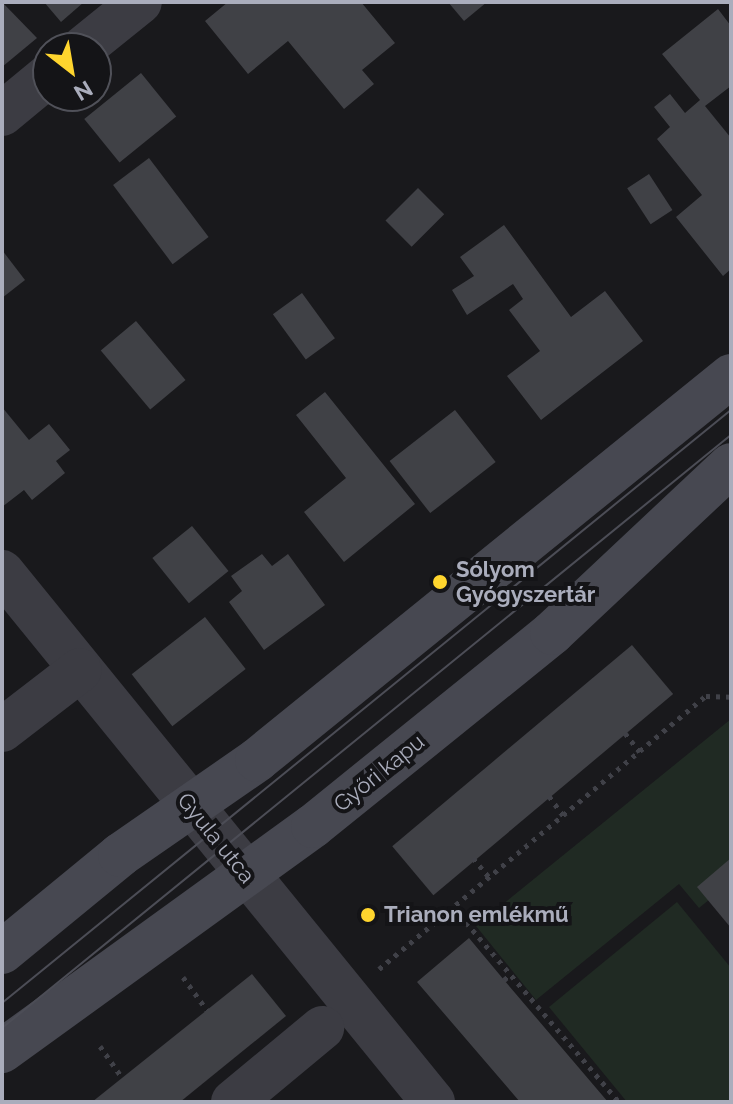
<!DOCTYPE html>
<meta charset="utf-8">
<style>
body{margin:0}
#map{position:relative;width:733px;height:1104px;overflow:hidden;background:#19191c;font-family:Raleway,sans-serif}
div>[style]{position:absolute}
.green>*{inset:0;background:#202a23}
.building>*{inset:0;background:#404146;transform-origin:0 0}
.path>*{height:5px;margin-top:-2.5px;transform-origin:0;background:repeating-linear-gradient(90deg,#404148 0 4px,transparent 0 10px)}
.street>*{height:44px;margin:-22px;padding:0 22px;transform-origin:22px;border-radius:22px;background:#3c3c43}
.secondary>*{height:44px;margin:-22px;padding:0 22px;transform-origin:22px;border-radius:22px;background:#474851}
.tram>*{height:2px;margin:-1px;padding:0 1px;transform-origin:1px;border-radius:1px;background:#4c4d56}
.dots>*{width:22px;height:22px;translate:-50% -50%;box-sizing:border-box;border:4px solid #141417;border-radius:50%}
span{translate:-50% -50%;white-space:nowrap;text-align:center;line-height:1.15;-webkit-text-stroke:8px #141417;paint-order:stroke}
.poi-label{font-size:22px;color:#aaadbc;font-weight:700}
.left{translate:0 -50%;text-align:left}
.street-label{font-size:22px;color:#aaadbc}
.frame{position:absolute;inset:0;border:4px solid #aaadbc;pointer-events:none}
.north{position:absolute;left:32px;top:32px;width:80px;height:80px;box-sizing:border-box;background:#141417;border:2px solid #505159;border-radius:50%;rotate:149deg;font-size:22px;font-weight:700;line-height:32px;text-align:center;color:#aaadbc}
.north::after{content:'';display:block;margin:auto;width:28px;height:36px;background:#ffd52e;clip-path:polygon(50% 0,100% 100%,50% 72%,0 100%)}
</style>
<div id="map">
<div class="green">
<i style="clip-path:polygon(731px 719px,731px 882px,699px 908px,679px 884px,536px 1000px,476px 926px)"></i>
<i style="clip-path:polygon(677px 902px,731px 968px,730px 1102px,627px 1102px,549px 1007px)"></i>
</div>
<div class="building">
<i style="clip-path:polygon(2px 2px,37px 38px,2px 67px)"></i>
<i style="clip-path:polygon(44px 2px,84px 2px,61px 22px)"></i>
<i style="clip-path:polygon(228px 2px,361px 2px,395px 43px,362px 70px,374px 84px,344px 109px,288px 41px,248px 74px,205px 21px)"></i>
<i style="clip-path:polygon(448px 2px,487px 2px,464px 21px)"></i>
<i style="clip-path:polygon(718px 9px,731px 26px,731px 86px,705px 106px,731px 138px,731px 269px,723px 276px,676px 217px,702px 195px,657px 139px,670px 127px,654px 107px,670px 94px,685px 113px,700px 100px,662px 54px)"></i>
<i style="left:141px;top:73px;width:56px;height:73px;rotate:51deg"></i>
<i style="left:149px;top:158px;width:99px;height:45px;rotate:53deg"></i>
<i style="left:649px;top:174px;width:43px;height:26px;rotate:57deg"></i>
<i style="left:418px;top:188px;width:37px;height:46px;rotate:45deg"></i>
<i style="clip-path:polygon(504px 225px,571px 317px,605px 291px,643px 341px,541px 420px,507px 376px,540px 351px,509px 310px,523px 299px,513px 284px,467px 315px,452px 290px,474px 276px,460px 257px)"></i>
<i style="clip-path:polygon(2px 250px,25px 280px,2px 298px)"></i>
<i style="left:302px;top:293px;width:56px;height:36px;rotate:54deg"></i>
<i style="left:136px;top:321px;width:77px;height:46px;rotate:50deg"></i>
<i style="clip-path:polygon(325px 392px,415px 504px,344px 562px,304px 512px,346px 478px,296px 415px)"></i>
<i style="clip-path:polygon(2px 407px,29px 440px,49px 424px,70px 450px,56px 461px,65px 473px,32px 500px,24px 490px,2px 507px)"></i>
<i style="left:455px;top:410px;width:66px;height:83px;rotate:52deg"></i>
<i style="left:192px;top:526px;width:58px;height:51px;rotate:51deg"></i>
<i style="clip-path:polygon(262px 554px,272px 566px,288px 554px,325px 605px,264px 650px,229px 602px,242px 591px,231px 576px)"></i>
<i style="left:205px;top:617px;width:66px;height:93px;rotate:52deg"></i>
<i style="left:632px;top:645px;width:64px;height:313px;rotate:50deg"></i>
<i style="clip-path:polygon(731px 858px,731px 928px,697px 887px)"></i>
<i style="clip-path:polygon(469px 938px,504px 980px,608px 1102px,520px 1102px,417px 982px)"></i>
<i style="clip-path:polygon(252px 974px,286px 1016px,180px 1102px,92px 1102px)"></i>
</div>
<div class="path">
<i style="left:625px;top:733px;width:24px;rotate:52deg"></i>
<i style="left:549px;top:796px;width:24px;rotate:54deg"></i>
<i style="left:473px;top:858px;width:25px;rotate:50deg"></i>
<i style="left:453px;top:907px;width:256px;rotate:49.6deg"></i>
<i style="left:379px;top:969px;width:426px;rotate:-39.9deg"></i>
<i style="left:706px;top:696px;width:25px;rotate:2deg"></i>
<i style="left:183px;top:977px;width:41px;rotate:54deg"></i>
<i style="left:504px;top:980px;width:9px;rotate:-41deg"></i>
<i style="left:100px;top:1046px;width:39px;rotate:55deg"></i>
</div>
<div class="street">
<i style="left:83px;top:48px;width:73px;rotate:-38.9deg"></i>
<i style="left:2px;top:114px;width:60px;rotate:-39.6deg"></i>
<i style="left:2px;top:572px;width:683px;rotate:50.88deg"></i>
<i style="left:2px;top:730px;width:98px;rotate:-37.6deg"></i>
<i style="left:233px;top:1102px;width:116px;rotate:-39.7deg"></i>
</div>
<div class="secondary">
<i style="left:2px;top:952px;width:153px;rotate:-39.4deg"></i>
<i style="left:120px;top:855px;width:167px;rotate:-34.7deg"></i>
<i style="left:257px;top:760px;width:610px;rotate:-39.01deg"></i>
<i style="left:2px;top:1051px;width:384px;rotate:-35.9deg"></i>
<i style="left:313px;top:826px;width:307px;rotate:-38.9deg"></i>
<i style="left:552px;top:633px;width:245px;rotate:-43.2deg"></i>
</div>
<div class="tram">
<i style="left:2px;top:1003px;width:940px;rotate:-39.13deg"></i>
<i style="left:2px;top:1028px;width:940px;rotate:-39.13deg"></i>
</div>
<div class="dots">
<i style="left:440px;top:582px;background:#ffd52e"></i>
<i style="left:368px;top:915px;background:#ffd52e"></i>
</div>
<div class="poi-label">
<span class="left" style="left:456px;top:582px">Sólyom<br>Gyógyszertár</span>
<span class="left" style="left:384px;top:915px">Trianon emlékmű</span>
</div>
<div class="street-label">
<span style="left:379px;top:773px;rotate:-39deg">Győri kapu</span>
<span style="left:216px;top:838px;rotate:51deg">Gyula utca</span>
</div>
<div class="frame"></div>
<div class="north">N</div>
</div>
